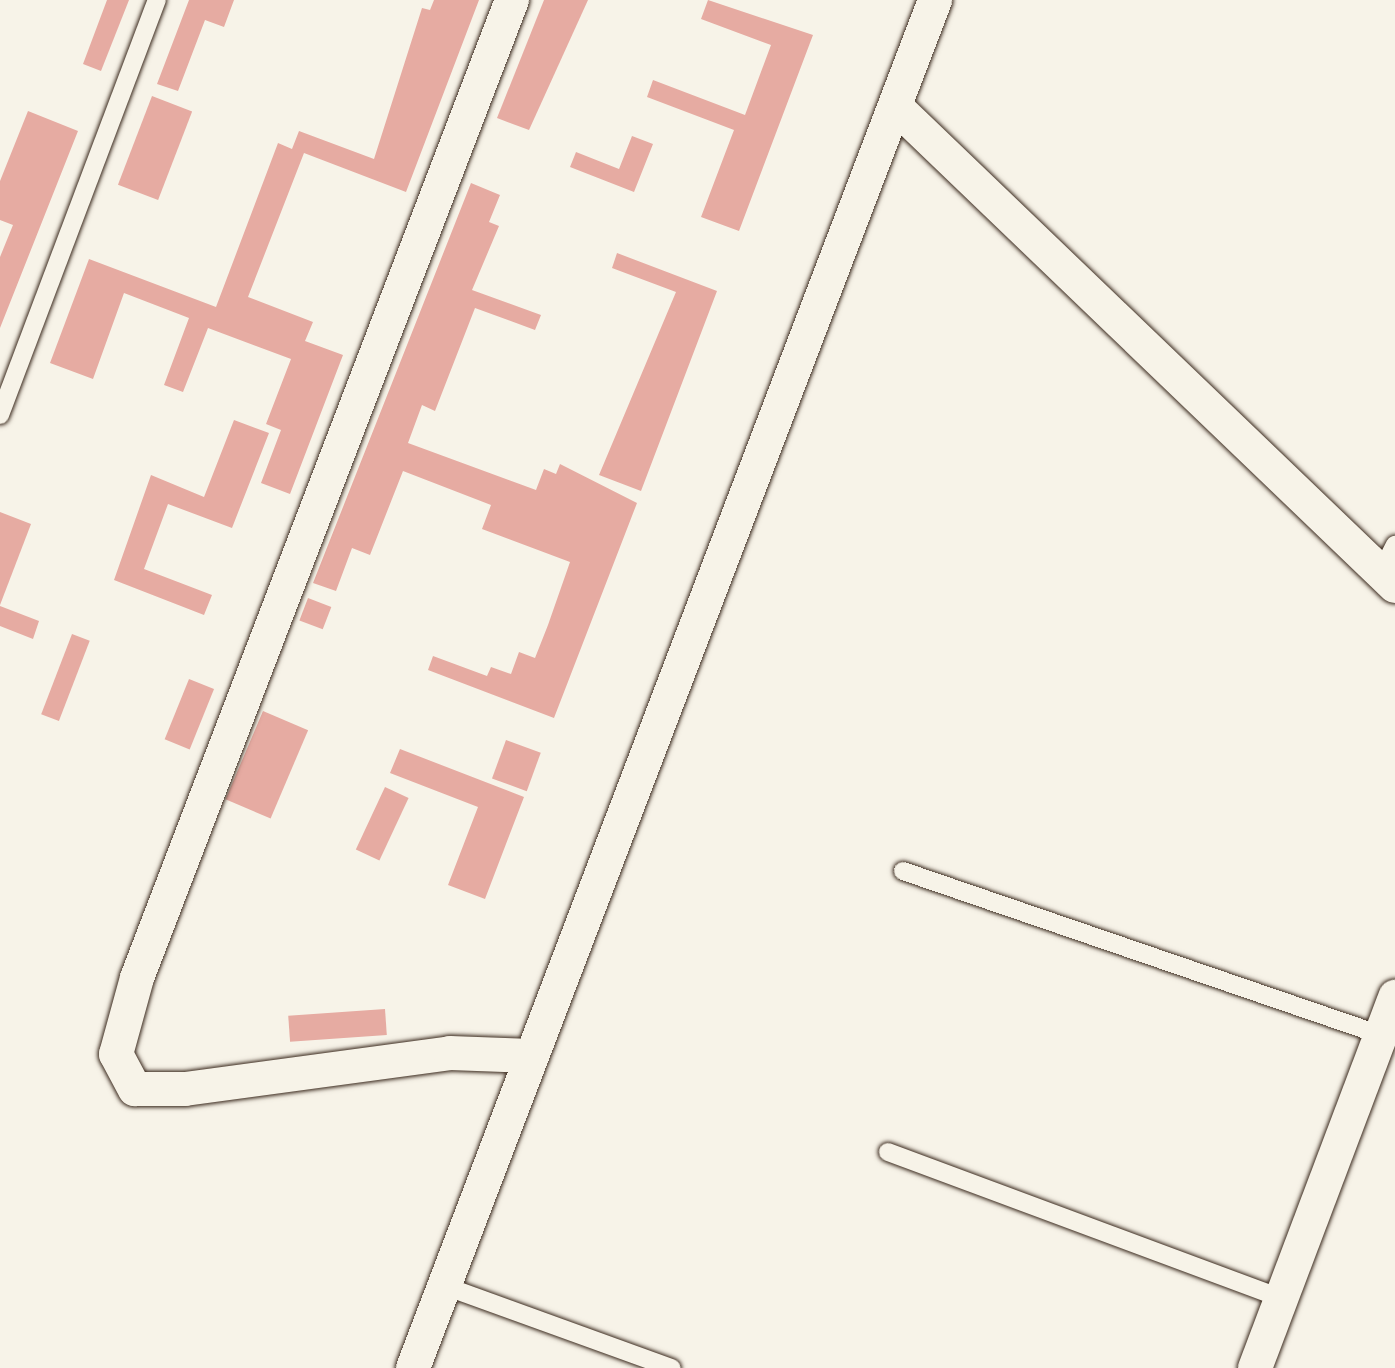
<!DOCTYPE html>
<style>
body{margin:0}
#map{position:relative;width:1395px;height:1368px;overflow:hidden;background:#f7f3e8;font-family:Kalam,sans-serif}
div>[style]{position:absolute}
.building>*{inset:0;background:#e6aba2;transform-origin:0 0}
.roads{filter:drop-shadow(0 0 2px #3b2a1e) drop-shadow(0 0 2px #3b2a1e)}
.service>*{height:18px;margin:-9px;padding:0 9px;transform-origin:9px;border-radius:9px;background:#f7f3e8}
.minor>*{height:34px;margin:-17px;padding:0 17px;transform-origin:17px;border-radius:17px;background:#f7f3e8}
span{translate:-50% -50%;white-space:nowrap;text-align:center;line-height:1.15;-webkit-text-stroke:6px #f7f3e8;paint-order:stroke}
</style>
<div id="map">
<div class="building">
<i style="clip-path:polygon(107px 0,129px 0,101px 71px,83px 64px)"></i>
<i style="clip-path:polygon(189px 0,234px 0,224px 27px,205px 20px,178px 91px,157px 84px)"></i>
<i style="clip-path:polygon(434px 0,479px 0,406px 192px,304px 153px,248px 297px,313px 322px,305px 341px,343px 355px,290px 494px,261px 483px,281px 430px,266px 424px,291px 359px,208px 328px,183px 392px,164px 385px,189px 318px,124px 293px,93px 379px,50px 363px,89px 259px,216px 307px,278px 143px,292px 149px,299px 131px,374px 159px,422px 8px,430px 10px)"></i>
<i style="clip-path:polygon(544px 0,588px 0,529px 130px,497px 118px)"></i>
<i style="clip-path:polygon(708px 0,813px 35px,739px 231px,701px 217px,734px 130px,647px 97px,653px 80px,745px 115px,771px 45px,701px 19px)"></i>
<i style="left:152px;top:96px;width:43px;height:95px;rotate:21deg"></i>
<i style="clip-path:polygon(28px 111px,78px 131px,0 328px,0 257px,13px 225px,0 220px,0 181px)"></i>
<i style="clip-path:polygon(632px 136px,653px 144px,634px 192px,570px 167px,576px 152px,619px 169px)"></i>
<i style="clip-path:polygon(471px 183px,500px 195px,489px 222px,499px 226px,472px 290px,541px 315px,535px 330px,475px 308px,435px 411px,422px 405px,408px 443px,536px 490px,544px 469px,556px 474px,560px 464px,637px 503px,554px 718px,428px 670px,433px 656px,487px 676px,491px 667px,511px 674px,519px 652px,535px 658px,548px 625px,570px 562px,482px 529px,491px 505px,403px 471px,370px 555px,352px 548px,336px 591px,313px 583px)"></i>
<i style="clip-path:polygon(617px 253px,717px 291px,641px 491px,599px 475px,676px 292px,612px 268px)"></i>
<i style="clip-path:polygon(234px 420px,269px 433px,232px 528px,168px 504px,144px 569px,212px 595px,204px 615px,114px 580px,151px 475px,204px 497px)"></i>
<i style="clip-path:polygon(0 512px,31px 524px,0 605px)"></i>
<i style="left:308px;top:598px;width:25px;height:24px;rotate:21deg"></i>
<i style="clip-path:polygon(0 606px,39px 621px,33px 639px,0 626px)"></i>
<i style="left:72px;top:634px;width:19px;height:86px;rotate:21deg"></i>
<i style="left:189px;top:679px;width:27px;height:65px;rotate:22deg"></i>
<i style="left:263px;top:711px;width:49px;height:96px;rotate:23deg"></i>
<i style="left:506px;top:740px;width:37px;height:41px;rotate:20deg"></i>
<i style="clip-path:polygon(400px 749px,524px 797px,485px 899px,448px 885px,478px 807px,390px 773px)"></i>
<i style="left:385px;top:787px;width:26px;height:69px;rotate:25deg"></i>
<i style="left:385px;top:1009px;width:26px;height:97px;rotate:86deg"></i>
</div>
<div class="roads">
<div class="service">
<i style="left:0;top:415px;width:444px;rotate:-69.3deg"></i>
<i style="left:1379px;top:576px;width:35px;rotate:-63deg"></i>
<i style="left:903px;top:871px;width:505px;rotate:18.94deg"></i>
<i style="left:888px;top:1152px;width:419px;rotate:20.4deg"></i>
<i style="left:445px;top:1286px;width:241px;rotate:19.9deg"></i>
</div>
<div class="minor">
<i style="left:512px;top:0;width:1047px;rotate:110.98deg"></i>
<i style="left:137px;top:978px;width:79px;rotate:105.4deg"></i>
<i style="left:116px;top:1054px;width:40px;rotate:62deg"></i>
<i style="left:135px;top:1089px;width:50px"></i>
<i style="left:185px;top:1089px;width:267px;rotate:-7.7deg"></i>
<i style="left:450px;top:1053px;width:82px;rotate:2.1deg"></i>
<i style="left:895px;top:106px;width:693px;rotate:43.83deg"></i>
<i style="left:413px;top:1368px;width:1464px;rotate:-69.11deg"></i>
<i style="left:1255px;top:1368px;width:397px;rotate:-69.3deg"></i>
</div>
</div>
</div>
